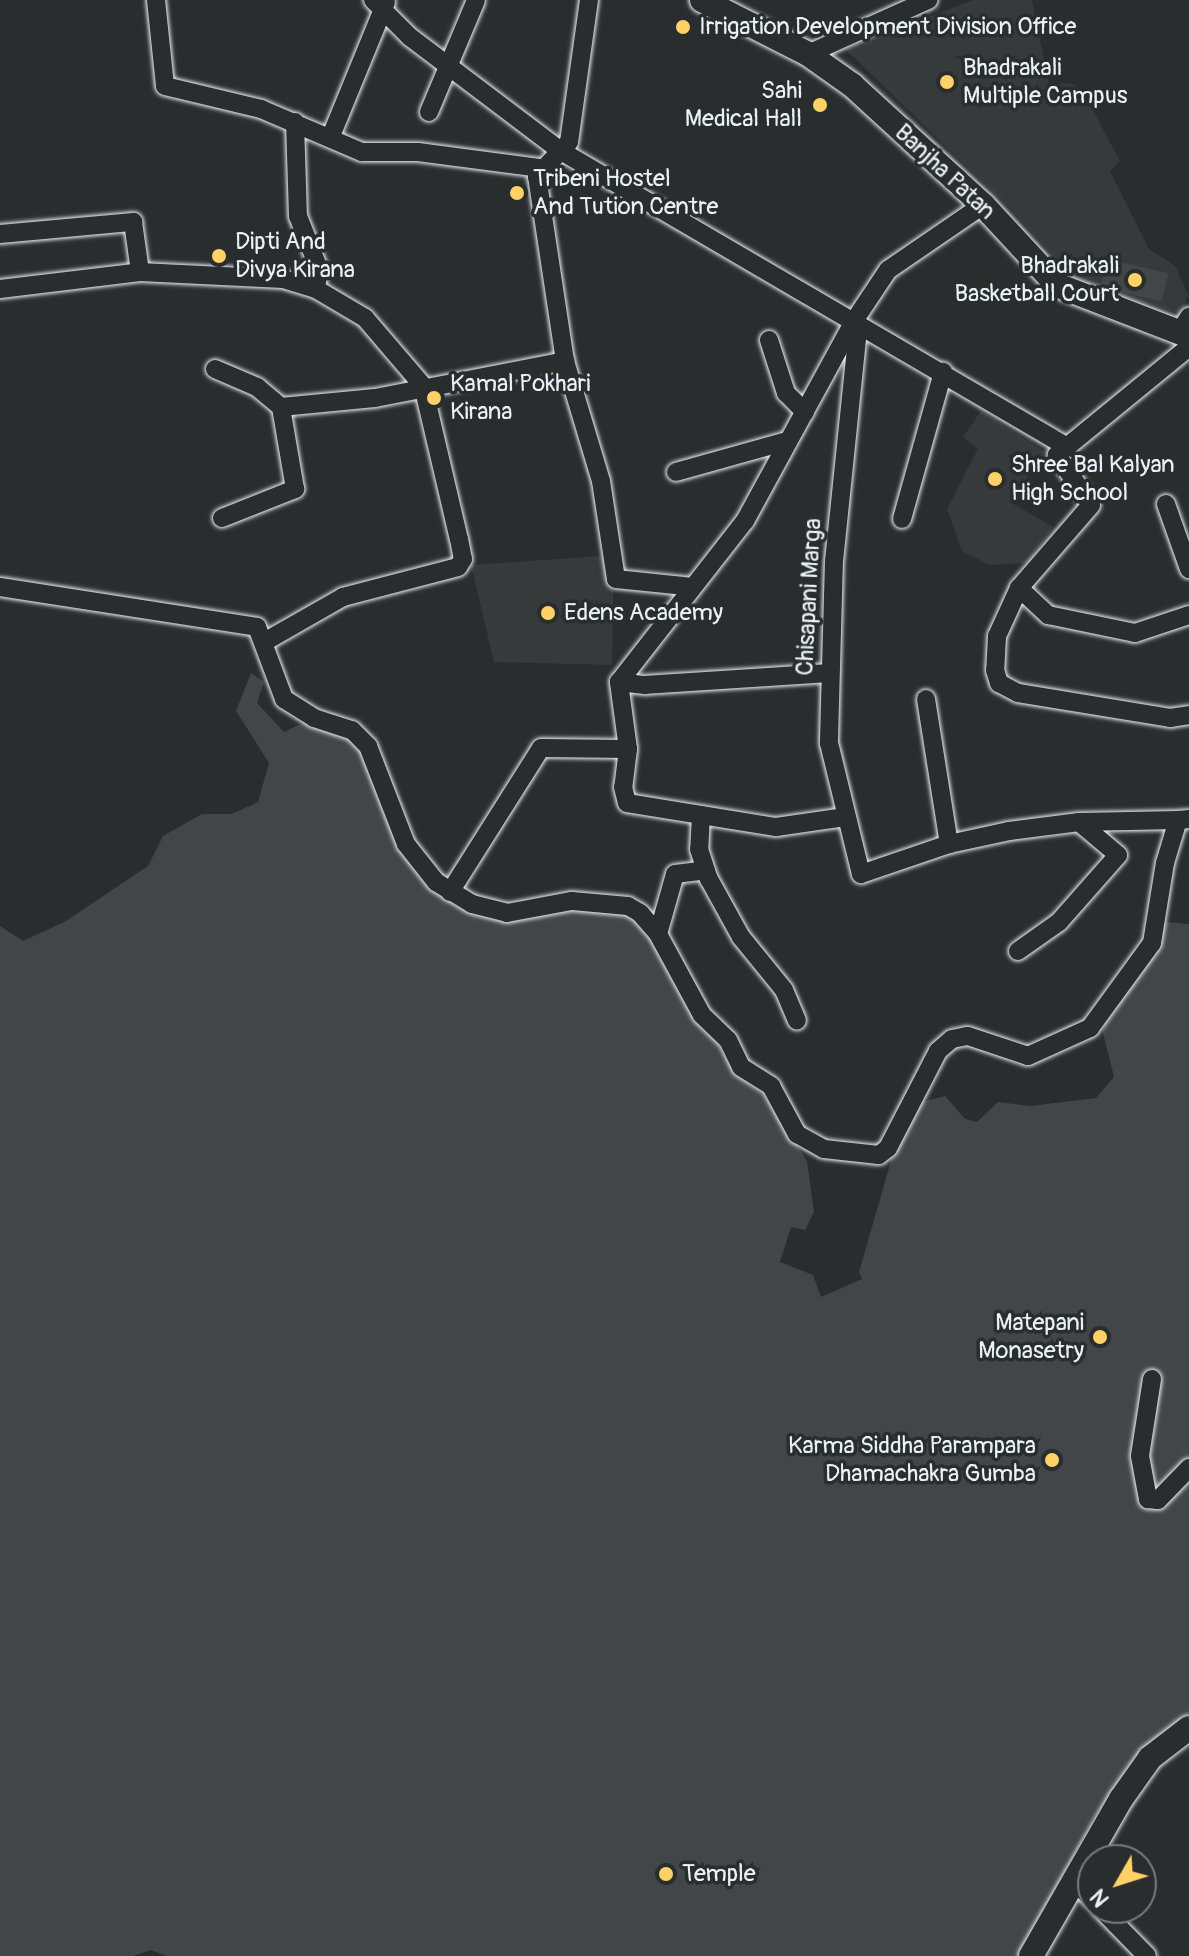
<!DOCTYPE html>
<style>
body{margin:0}
#map{position:relative;width:1189px;height:1956px;overflow:hidden;background:#2a2d2e;font-family:Pangolin,sans-serif}
div>[style]{position:absolute}
.built>*{inset:0;background:#363a3b}
.green>*{inset:0;background:#424648;transform-origin:0 0}
.roads{filter:drop-shadow(0 0 2px #e8f1f8) drop-shadow(0 0 2px #e8f1f8)}
.minor>*{height:18px;margin:-9px;padding:0 9px;transform-origin:9px;border-radius:9px;background:#2a2d2e}
.major>*{height:24px;margin:-12px;padding:0 12px;transform-origin:12px;border-radius:12px;background:#2a2d2e}
.dots>*{width:22px;height:22px;translate:-50% -50%;box-sizing:border-box;border:4px solid #2a2d2e;border-radius:50%}
span{translate:-50% -50%;white-space:nowrap;text-align:center;line-height:1.15;-webkit-text-stroke:7px #2a2d2e;paint-order:stroke}
.poi-label{font-size:24px;color:#e8f1f8}
.left{translate:0 -50%;text-align:left}
.right{translate:-100% -50%;text-align:right}
.street-label{font-size:24px;color:#e8f1f8}
.north{position:absolute;left:1077px;top:1844px;width:80px;height:80px;box-sizing:border-box;background:#2a2d2e;border:2px solid #767b7f;border-radius:50%;rotate:231deg;font-size:22px;font-weight:700;line-height:32px;text-align:center;color:#e8f1f8}
.north::after{content:'';display:block;margin:auto;width:28px;height:36px;background:#ffd166;clip-path:polygon(50% 0,100% 100%,50% 72%,0 100%)}
</style>
<div id="map">
<div class="built">
<i style="clip-path:polygon(973px 0,1032px 0,1049px 84px,1070px 83px,1082px 90px,1120px 161px,1110px 171px,1149px 249px,1175px 266px,1188px 294px,1182px 314px,1076px 281px,1010px 208px,845px 49px)"></i>
<i style="clip-path:polygon(981px 411px,1045px 452px,1010px 502px,1053px 527px,1028px 563px,990px 565px,962px 551px,947px 509px,978px 449px,963px 437px)"></i>
<i style="clip-path:polygon(614px 555px,612px 665px,494px 662px,471px 565px)"></i>
</div>
<div class="green">
<i style="left:1107px;top:259px;width:63px;height:29px;rotate:13deg"></i>
<i style="clip-path:polygon(251px 673px,264px 682px,257px 703px,284px 732px,303px 723px,306px 715px,361px 741px,412px 857px,462px 903px,624px 908px,644px 920px,735px 1074px,764px 1095px,807px 1161px,814px 1212px,805px 1230px,791px 1227px,780px 1262px,813px 1275px,821px 1297px,862px 1279px,859px 1272px,893px 1154px,922px 1102px,945px 1096px,965px 1119px,977px 1122px,998px 1102px,1030px 1106px,1096px 1098px,1114px 1077px,1103px 1033px,1107px 1011px,1139px 973px,1166px 922px,1189px 924px,1189px 1713px,1145px 1750px,1094px 1817px,1019px 1956px,167px 1956px,151px 1950px,133px 1956px,0 1956px,0 926px,23px 941px,66px 921px,148px 866px,163px 836px,202px 814px,232px 814px,258px 802px,269px 763px,236px 711px)"></i>
</div>
<div class="roads">
<div class="minor">
<i style="left:156px;top:0;width:86px;rotate:84deg"></i>
<i style="left:165px;top:86px;width:99px;rotate:13.5deg"></i>
<i style="left:261px;top:109px;width:110px;rotate:23.1deg"></i>
<i style="left:362px;top:152px;width:56px"></i>
<i style="left:418px;top:152px;width:122px;rotate:7.5deg"></i>
<i style="left:373px;top:0;width:52px;rotate:45deg"></i>
<i style="left:410px;top:37px;width:189px;rotate:37.1deg"></i>
<i style="left:561px;top:151px;width:583px;rotate:30.31deg"></i>
<i style="left:589px;top:0;width:143px;rotate:98deg"></i>
<i style="left:569px;top:142px;width:47px;rotate:133.3deg"></i>
<i style="left:537px;top:176px;width:187px;rotate:81.4deg"></i>
<i style="left:565px;top:361px;width:125px;rotate:73.3deg"></i>
<i style="left:601px;top:481px;width:99px;rotate:81.3deg"></i>
<i style="left:616px;top:579px;width:77px;rotate:5.9deg"></i>
<i style="left:808px;top:54px;width:132px;rotate:-24.2deg"></i>
<i style="left:429px;top:112px;width:121px;rotate:-67.2deg"></i>
<i style="left:295px;top:122px;width:94px;rotate:88.2deg"></i>
<i style="left:298px;top:216px;width:57px;rotate:68.4deg"></i>
<i style="left:319px;top:269px;width:20px;rotate:99deg"></i>
<i style="left:331px;top:136px;width:145px;rotate:-67.7deg"></i>
<i style="left:0;top:234px;width:134px;rotate:-5.2deg"></i>
<i style="left:133px;top:222px;width:50px;rotate:82deg"></i>
<i style="left:0;top:289px;width:141px;rotate:-6.9deg"></i>
<i style="left:140px;top:272px;width:143px;rotate:2.8deg"></i>
<i style="left:283px;top:279px;width:34px;rotate:17deg"></i>
<i style="left:316px;top:289px;width:57px;rotate:30.6deg"></i>
<i style="left:365px;top:318px;width:89px;rotate:49.5deg"></i>
<i style="left:423px;top:386px;width:157px;rotate:76.8deg"></i>
<i style="left:459px;top:539px;width:20px;rotate:79deg"></i>
<i style="left:463px;top:559px;width:9px;rotate:122deg"></i>
<i style="left:458px;top:567px;width:119px;rotate:165.4deg"></i>
<i style="left:343px;top:597px;width:89px;rotate:150.3deg"></i>
<i style="left:854px;top:321px;width:18px;rotate:81deg"></i>
<i style="left:857px;top:339px;width:222px;rotate:95.9deg"></i>
<i style="left:834px;top:560px;width:183px;rotate:91.6deg"></i>
<i style="left:829px;top:743px;width:135px;rotate:76.3deg"></i>
<i style="left:861px;top:874px;width:93px;rotate:-18.8deg"></i>
<i style="left:949px;top:844px;width:61px;rotate:-12.2deg"></i>
<i style="left:1009px;top:831px;width:71px;rotate:-7.3deg"></i>
<i style="left:1079px;top:822px;width:99px;rotate:-1.2deg"></i>
<i style="left:1180px;top:331px;width:17px;rotate:-57deg"></i>
<i style="left:769px;top:340px;width:56px;rotate:72.2deg"></i>
<i style="left:786px;top:393px;width:27px;rotate:45deg"></i>
<i style="left:1189px;top:347px;width:171px;rotate:140.7deg"></i>
<i style="left:1057px;top:455px;width:60px;rotate:55.8deg"></i>
<i style="left:1091px;top:505px;width:110px;rotate:130.9deg"></i>
<i style="left:1019px;top:588px;width:53px;rotate:114.6deg"></i>
<i style="left:997px;top:636px;width:34px;rotate:93deg"></i>
<i style="left:995px;top:670px;width:14px;rotate:73deg"></i>
<i style="left:999px;top:683px;width:21px;rotate:28deg"></i>
<i style="left:1018px;top:693px;width:154px;rotate:9.3deg"></i>
<i style="left:1170px;top:718px;width:19px;rotate:-9deg"></i>
<i style="left:215px;top:369px;width:46px;rotate:23.2deg"></i>
<i style="left:257px;top:387px;width:31px;rotate:40deg"></i>
<i style="left:281px;top:407px;width:94px;rotate:-5.5deg"></i>
<i style="left:375px;top:398px;width:194px;rotate:-11deg"></i>
<i style="left:676px;top:472px;width:115px;rotate:-15.6deg"></i>
<i style="left:1166px;top:504px;width:69px;rotate:70.5deg"></i>
<i style="left:222px;top:518px;width:79px;rotate:-21.7deg"></i>
<i style="left:295px;top:489px;width:83px;rotate:-99.7deg"></i>
<i style="left:902px;top:519px;width:153px;rotate:-74.4deg"></i>
<i style="left:0;top:587px;width:260px;rotate:8.8deg"></i>
<i style="left:257px;top:627px;width:77px;rotate:69.4deg"></i>
<i style="left:284px;top:699px;width:36px;rotate:32deg"></i>
<i style="left:314px;top:718px;width:40px;rotate:18deg"></i>
<i style="left:352px;top:730px;width:23px;rotate:45deg"></i>
<i style="left:368px;top:746px;width:105px;rotate:68.8deg"></i>
<i style="left:406px;top:844px;width:48px;rotate:51.7deg"></i>
<i style="left:436px;top:882px;width:42px;rotate:31.4deg"></i>
<i style="left:472px;top:904px;width:36px;rotate:14deg"></i>
<i style="left:507px;top:913px;width:66px;rotate:-10.5deg"></i>
<i style="left:572px;top:901px;width:56px;rotate:5.1deg"></i>
<i style="left:628px;top:906px;width:14px;rotate:30deg"></i>
<i style="left:640px;top:913px;width:28px;rotate:49deg"></i>
<i style="left:658px;top:934px;width:92px;rotate:61.5deg"></i>
<i style="left:702px;top:1015px;width:36px;rotate:44deg"></i>
<i style="left:728px;top:1040px;width:30px;rotate:64deg"></i>
<i style="left:741px;top:1067px;width:36px;rotate:32deg"></i>
<i style="left:771px;top:1086px;width:55px;rotate:61.6deg"></i>
<i style="left:797px;top:1134px;width:31px;rotate:29deg"></i>
<i style="left:824px;top:1149px;width:55px;rotate:6.2deg"></i>
<i style="left:879px;top:1155px;width:11px;rotate:-38deg"></i>
<i style="left:888px;top:1148px;width:109px;rotate:-62.7deg"></i>
<i style="left:938px;top:1051px;width:18px;rotate:-41deg"></i>
<i style="left:952px;top:1039px;width:16px;rotate:-11deg"></i>
<i style="left:968px;top:1036px;width:63px;rotate:18.4deg"></i>
<i style="left:1028px;top:1056px;width:68px;rotate:-24.3deg"></i>
<i style="left:1090px;top:1028px;width:105px;rotate:-53.9deg"></i>
<i style="left:1152px;top:943px;width:81px;rotate:-80.8deg"></i>
<i style="left:1165px;top:863px;width:45px;rotate:-73.2deg"></i>
<i style="left:1178px;top:820px;width:11px;rotate:-5deg"></i>
<i style="left:1019px;top:588px;width:40px;rotate:43deg"></i>
<i style="left:1048px;top:615px;width:89px;rotate:11.7deg"></i>
<i style="left:1135px;top:633px;width:57px;rotate:-18.4deg"></i>
<i style="left:619px;top:682px;width:26px;rotate:7deg"></i>
<i style="left:645px;top:685px;width:184px;rotate:-3.7deg"></i>
<i style="left:926px;top:699px;width:147px;rotate:81deg"></i>
<i style="left:628px;top:749px;width:68px;rotate:-97.7deg"></i>
<i style="left:619px;top:682px;width:204px;rotate:-52deg"></i>
<i style="left:745px;top:521px;width:228px;rotate:-61.4deg"></i>
<i style="left:854px;top:321px;width:61px;rotate:-56.3deg"></i>
<i style="left:888px;top:270px;width:115px;rotate:-34.4deg"></i>
<i style="left:701px;top:815px;width:34px;rotate:93deg"></i>
<i style="left:699px;top:849px;width:32px;rotate:72deg"></i>
<i style="left:709px;top:879px;width:66px;rotate:61.1deg"></i>
<i style="left:741px;top:937px;width:68px;rotate:50.9deg"></i>
<i style="left:784px;top:990px;width:33px;rotate:67deg"></i>
<i style="left:450px;top:892px;width:170px;rotate:-57.7deg"></i>
<i style="left:541px;top:748px;width:87px;rotate:0.7deg"></i>
<i style="left:628px;top:749px;width:38px;rotate:97deg"></i>
<i style="left:623px;top:787px;width:16px;rotate:76deg"></i>
<i style="left:627px;top:803px;width:151px;rotate:9.2deg"></i>
<i style="left:776px;top:827px;width:70px;rotate:-8.2deg"></i>
<i style="left:658px;top:934px;width:62px;rotate:-74.2deg"></i>
<i style="left:675px;top:874px;width:31px;rotate:-7deg"></i>
<i style="left:1018px;top:951px;width:50px;rotate:-35.3deg"></i>
<i style="left:1059px;top:922px;width:89px;rotate:-48.6deg"></i>
<i style="left:1118px;top:855px;width:51px;rotate:-139.8deg"></i>
<i style="left:1152px;top:1379px;width:78px;rotate:98.9deg"></i>
<i style="left:1140px;top:1456px;width:44px;rotate:79.5deg"></i>
<i style="left:1148px;top:1499px;width:10px;rotate:6deg"></i>
<i style="left:1158px;top:1500px;width:45px;rotate:-45.9deg"></i>
<i style="left:1073px;top:1880px;width:28px;rotate:45deg"></i>
<i style="left:1100px;top:1908px;width:67px;rotate:45.6deg"></i>
</div>
<div class="major">
<i style="left:702px;top:0;width:119px;rotate:27deg"></i>
<i style="left:808px;top:54px;width:54px;rotate:35.2deg"></i>
<i style="left:852px;top:85px;width:178px;rotate:42.5deg"></i>
<i style="left:983px;top:205px;width:109px;rotate:47.2deg"></i>
<i style="left:1057px;top:285px;width:142px;rotate:21.1deg"></i>
<i style="left:1031px;top:1956px;width:181px;rotate:-60.2deg"></i>
<i style="left:1121px;top:1799px;width:50px;rotate:-54.7deg"></i>
<i style="left:1150px;top:1758px;width:49px;rotate:-37.6deg"></i>
</div>
</div>
<div class="dots">
<i style="left:683px;top:27px;background:#ffd166"></i>
<i style="left:947px;top:82px;background:#ffd166"></i>
<i style="left:820px;top:105px;background:#ffd166"></i>
<i style="left:517px;top:193px;background:#ffd166"></i>
<i style="left:219px;top:256px;background:#ffd166"></i>
<i style="left:1135px;top:280px;background:#ffd166"></i>
<i style="left:434px;top:398px;background:#ffd166"></i>
<i style="left:995px;top:479px;background:#ffd166"></i>
<i style="left:548px;top:613px;background:#ffd166"></i>
<i style="left:1100px;top:1337px;background:#ffd166"></i>
<i style="left:1052px;top:1460px;background:#ffd166"></i>
<i style="left:666px;top:1874px;background:#ffd166"></i>
</div>
<div class="poi-label">
<span class="left" style="left:699px;top:27px">Irrigation Development Division Office</span>
<span class="left" style="left:963px;top:82px">Bhadrakali<br>Multiple Campus</span>
<span class="right" style="left:802px;top:105px">Sahi<br>Medical Hall</span>
<span class="left" style="left:533px;top:193px">Tribeni Hostel<br>And Tution Centre</span>
<span class="left" style="left:235px;top:256px">Dipti And<br>Divya Kirana</span>
<span class="right" style="left:1119px;top:280px">Bhadrakali<br>Basketball Court</span>
<span class="left" style="left:450px;top:398px">Kamal Pokhari<br>Kirana</span>
<span class="left" style="left:1011px;top:479px">Shree Bal Kalyan<br>High School</span>
<span class="left" style="left:564px;top:613px">Edens Academy</span>
<span class="right" style="left:1084px;top:1337px">Matepani<br>Monasetry</span>
<span class="right" style="left:1036px;top:1460px">Karma Siddha Parampara<br>Dhamachakra Gumba</span>
<span class="left" style="left:682px;top:1874px">Temple</span>
</div>
<div class="street-label">
<span style="left:945px;top:172px;rotate:43deg">Banjha Patan</span>
<span style="left:809px;top:597px;rotate:-87deg">Chisapani Marga</span>
</div>
<div class="north">N</div>
</div>
